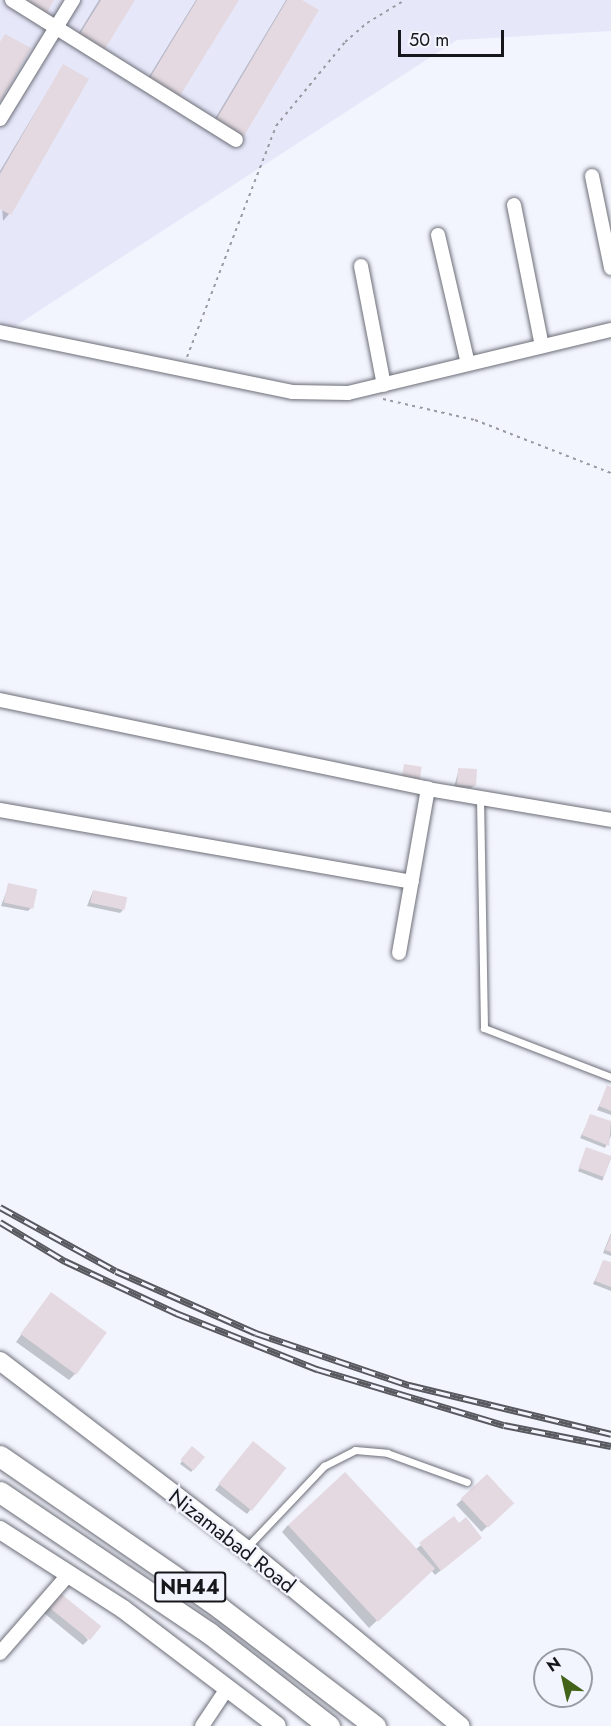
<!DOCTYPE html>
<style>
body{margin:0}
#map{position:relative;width:611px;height:1726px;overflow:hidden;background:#f2f4fe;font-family:Jost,sans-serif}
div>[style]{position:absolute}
.built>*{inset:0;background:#e6e8fa}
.shadow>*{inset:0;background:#0003;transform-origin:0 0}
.building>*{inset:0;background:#e4d9e0;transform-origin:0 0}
.path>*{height:2px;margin-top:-1px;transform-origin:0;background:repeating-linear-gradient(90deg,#999aa2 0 3px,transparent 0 7.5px)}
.roads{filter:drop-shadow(0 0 2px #6c6e77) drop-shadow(0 0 2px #6c6e77)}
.service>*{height:7px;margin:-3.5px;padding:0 3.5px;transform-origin:3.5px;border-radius:3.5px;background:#fff}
.minor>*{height:14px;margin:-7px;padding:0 7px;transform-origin:7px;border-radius:7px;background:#fff}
.secondary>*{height:18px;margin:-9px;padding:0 9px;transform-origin:9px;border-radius:9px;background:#fff}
.trunk>*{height:21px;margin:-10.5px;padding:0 10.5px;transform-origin:10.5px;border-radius:10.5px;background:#fff}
.rail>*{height:7px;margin-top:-3.5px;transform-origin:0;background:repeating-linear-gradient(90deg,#f2f4fe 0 14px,#58595f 0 28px);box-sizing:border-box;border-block:2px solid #58595f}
span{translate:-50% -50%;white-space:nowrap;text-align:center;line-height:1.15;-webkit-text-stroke:4.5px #f2f4fe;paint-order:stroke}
.shield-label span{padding:2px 4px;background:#f2f4fe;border:2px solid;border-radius:4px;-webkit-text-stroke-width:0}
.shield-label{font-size:20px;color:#16171a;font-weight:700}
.street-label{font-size:21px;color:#16171a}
.north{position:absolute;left:533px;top:1648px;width:60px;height:60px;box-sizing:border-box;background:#f2f4fe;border:2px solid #9a9ca3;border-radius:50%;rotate:326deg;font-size:16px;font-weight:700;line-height:24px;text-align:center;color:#16171a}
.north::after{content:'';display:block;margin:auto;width:21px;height:27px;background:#436318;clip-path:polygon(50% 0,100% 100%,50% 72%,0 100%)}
.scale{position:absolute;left:398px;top:30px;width:106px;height:27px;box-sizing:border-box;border:3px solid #16171a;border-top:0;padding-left:8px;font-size:18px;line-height:21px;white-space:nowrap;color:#16171a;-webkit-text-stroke:4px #f2f4fe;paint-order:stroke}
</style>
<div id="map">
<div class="built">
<i style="clip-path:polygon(0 0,611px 0,611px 31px,457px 40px,0 336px)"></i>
</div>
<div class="shadow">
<i style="clip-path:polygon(99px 0,133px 0,72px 44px)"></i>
<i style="clip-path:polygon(196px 0,237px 0,142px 88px)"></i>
<i style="clip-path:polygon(286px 0,299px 0,243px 135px,236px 142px,210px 127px)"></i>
<i style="clip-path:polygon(63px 66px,9px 214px,3px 221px,0 171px)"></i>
<i style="clip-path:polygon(459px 769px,475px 785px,471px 788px,454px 787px)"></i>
<i style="clip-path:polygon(9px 885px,31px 908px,28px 911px,1px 906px)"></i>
<i style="clip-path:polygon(93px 891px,123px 910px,120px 913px,87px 906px)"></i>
<i style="clip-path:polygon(608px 1087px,611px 1088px,611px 1115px,597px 1110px)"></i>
<i style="clip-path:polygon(591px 1116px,611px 1123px,611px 1136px,605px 1148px,580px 1138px)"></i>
<i style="left:587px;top:1148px;width:26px;height:25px;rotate:21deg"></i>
<i style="clip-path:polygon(611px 1233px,611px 1256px,603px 1253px)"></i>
<i style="clip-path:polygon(604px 1261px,611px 1264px,611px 1291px,593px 1284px)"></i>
<i style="clip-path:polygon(45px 1301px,76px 1373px,69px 1380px,16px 1342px)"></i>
<i style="clip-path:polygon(248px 1448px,251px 1509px,247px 1514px,215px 1490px)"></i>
<i style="clip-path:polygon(189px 1451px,203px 1457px,191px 1472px,180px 1464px)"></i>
<i style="left:487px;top:1476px;width:37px;height:42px;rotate:47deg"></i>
<i style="clip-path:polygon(454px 1518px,475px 1543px,435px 1575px,431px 1570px,369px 1628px,282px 1532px,288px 1525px,415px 1550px)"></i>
<i style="clip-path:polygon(55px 1599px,88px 1640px,83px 1645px,44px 1613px)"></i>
</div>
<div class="building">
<i style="clip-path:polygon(18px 0,54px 0,45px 16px)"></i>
<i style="clip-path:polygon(101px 0,135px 0,103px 52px,78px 37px)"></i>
<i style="clip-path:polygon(197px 0,239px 0,178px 99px,148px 81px)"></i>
<i style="clip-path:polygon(287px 0,302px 0,319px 10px,244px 136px,216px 120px)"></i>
<i style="clip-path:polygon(5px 34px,31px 48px,0 102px,0 42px)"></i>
<i style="clip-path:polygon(63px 64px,89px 79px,11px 215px,0 209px,0 174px)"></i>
<i style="left:404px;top:764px;width:18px;height:17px;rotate:9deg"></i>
<i style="left:458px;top:768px;width:19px;height:17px;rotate:3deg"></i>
<i style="left:8px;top:883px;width:30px;height:20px;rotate:12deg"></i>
<i style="left:93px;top:890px;width:35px;height:13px;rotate:12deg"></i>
<i style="clip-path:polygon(607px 1085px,611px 1087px,611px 1111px,599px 1106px)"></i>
<i style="clip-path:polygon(590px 1114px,611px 1121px,609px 1146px,582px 1135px)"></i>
<i style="left:586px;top:1147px;width:27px;height:22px;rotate:20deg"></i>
<i style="clip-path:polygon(611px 1235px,611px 1252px,605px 1250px)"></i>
<i style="clip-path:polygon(603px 1260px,611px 1262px,611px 1287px,595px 1281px)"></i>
<i style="left:51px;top:1292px;width:69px;height:52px;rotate:36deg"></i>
<i style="left:253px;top:1441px;width:43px;height:55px;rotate:39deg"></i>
<i style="left:192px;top:1446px;width:17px;height:18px;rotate:40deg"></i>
<i style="left:345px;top:1472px;width:132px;height:78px;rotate:47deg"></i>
<i style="left:487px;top:1474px;width:40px;height:36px;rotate:47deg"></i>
<i style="clip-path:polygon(454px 1516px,459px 1523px,466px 1517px,482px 1538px,441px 1571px,419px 1543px)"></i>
<i style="left:60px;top:1593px;width:53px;height:18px;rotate:39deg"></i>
</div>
<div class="path">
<i style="left:187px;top:357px;width:248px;rotate:-68.9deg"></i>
<i style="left:276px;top:126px;width:109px;rotate:-50.6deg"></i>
<i style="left:345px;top:42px;width:29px;rotate:-41deg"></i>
<i style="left:367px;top:23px;width:44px;rotate:-31.2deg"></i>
<i style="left:383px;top:399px;width:94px;rotate:12.9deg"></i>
<i style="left:475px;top:420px;width:146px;rotate:21.3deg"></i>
</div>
<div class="roads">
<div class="service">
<i style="left:480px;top:798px;width:230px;rotate:89deg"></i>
<i style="left:484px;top:1028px;width:136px;rotate:21.1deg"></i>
<i style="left:247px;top:1547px;width:112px;rotate:-46.5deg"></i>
<i style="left:324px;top:1466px;width:35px;rotate:-27deg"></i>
<i style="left:355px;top:1450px;width:32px;rotate:5deg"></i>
<i style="left:387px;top:1453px;width:85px;rotate:19.9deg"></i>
</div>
<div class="minor">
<i style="left:12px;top:0;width:264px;rotate:32deg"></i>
<i style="left:0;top:119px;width:140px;rotate:-58.5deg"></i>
<i style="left:592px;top:176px;width:94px;rotate:78.3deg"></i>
<i style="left:514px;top:205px;width:144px;rotate:78.8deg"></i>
<i style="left:438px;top:235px;width:132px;rotate:76.9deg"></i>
<i style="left:361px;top:266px;width:121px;rotate:79.1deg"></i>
<i style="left:0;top:332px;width:298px;rotate:11.6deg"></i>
<i style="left:292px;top:392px;width:56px;rotate:1deg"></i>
<i style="left:348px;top:393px;width:270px;rotate:-13.5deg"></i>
<i style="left:0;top:700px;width:437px;rotate:11.7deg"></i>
<i style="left:428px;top:789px;width:186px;rotate:9.6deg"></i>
<i style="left:0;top:810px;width:418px;rotate:9.9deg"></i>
<i style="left:399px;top:953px;width:167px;rotate:-80deg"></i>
<i style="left:0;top:1653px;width:103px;rotate:-48.9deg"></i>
<i style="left:202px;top:1726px;width:47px;rotate:-56.3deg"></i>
</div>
<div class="secondary">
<i style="left:0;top:1361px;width:310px;rotate:37.4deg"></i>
<i style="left:246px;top:1549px;width:278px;rotate:39.5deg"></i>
<i style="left:0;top:1530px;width:146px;rotate:32.7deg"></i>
<i style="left:123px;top:1609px;width:193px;rotate:37.2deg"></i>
</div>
<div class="trunk">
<i style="left:0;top:1456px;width:267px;rotate:34.6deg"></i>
<i style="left:220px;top:1608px;width:195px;rotate:37.3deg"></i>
<i style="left:0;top:1492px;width:252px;rotate:34deg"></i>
<i style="left:209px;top:1633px;width:152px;rotate:37.8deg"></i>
</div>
</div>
<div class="rail">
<i style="left:0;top:1207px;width:132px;rotate:28.9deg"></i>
<i style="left:116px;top:1271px;width:153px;rotate:23.9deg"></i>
<i style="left:256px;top:1333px;width:162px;rotate:18.8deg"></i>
<i style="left:409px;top:1385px;width:208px;rotate:13.6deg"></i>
<i style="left:0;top:1222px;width:76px;rotate:31deg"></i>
<i style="left:65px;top:1261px;width:123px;rotate:25.1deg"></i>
<i style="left:176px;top:1313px;width:152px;rotate:21.7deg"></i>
<i style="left:317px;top:1369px;width:195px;rotate:16.7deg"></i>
<i style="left:504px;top:1425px;width:109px;rotate:11.1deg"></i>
</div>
<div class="shield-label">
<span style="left:190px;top:1587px">NH44</span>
</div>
<div class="street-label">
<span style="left:232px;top:1541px;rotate:38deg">Nizamabad Road</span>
</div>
<div class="north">N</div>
<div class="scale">50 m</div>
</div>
